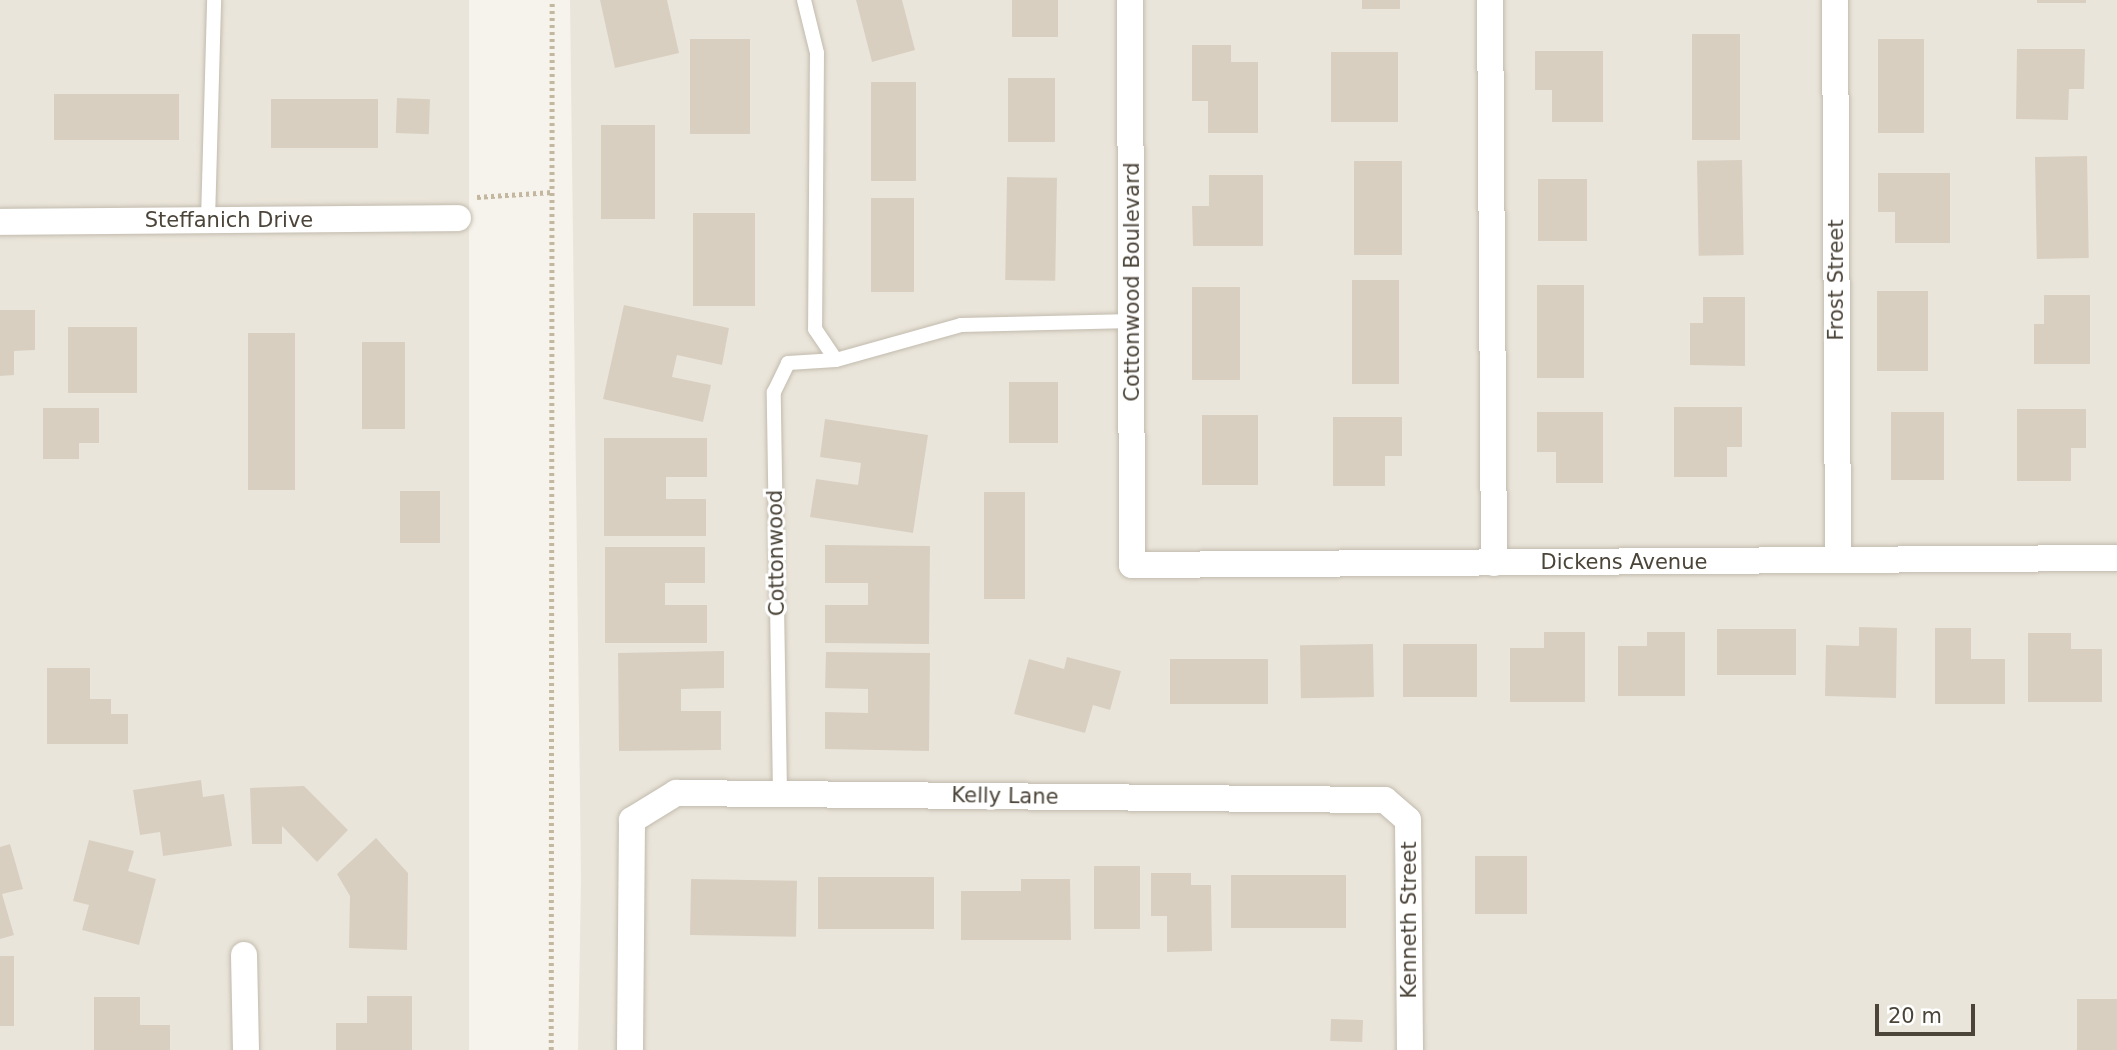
<!DOCTYPE html>
<style>
body{margin:0}
#map{position:relative;width:2117px;height:1050px;overflow:hidden;background:#f6f3ec;font-family:"DejaVu Sans",sans-serif}
div>[style]{position:absolute}
.residential>*{inset:0;background:#eae5da;transform-origin:0 0}
.building>*{inset:0;background:#d8cfc1;transform-origin:0 0}
.path>*{height:4.5px;margin-top:-2.25px;transform-origin:0;background:repeating-linear-gradient(90deg,#c4b79f 0 3.5px,transparent 0 7px)}
.roads{filter:drop-shadow(0 0 2px #c2bbae) drop-shadow(0 0 2px #c2bbae)}
.lane>*{height:14px;margin:-7px;padding:0 7px;transform-origin:7px;border-radius:7px;background:#fff}
.street>*{height:26px;margin:-13px;padding:0 13px;transform-origin:13px;border-radius:13px;background:#fff}
span{translate:-50% -50%;white-space:nowrap;text-align:center;line-height:1.15;-webkit-text-stroke:6px #fff;paint-order:stroke}
.street-label{font-size:21px;color:#4b4439}
.scale{position:absolute;left:1875px;top:1004px;width:100px;height:32px;box-sizing:border-box;border:4px solid #4b4439;border-top:0;padding-left:9px;font-size:21px;line-height:24px;white-space:nowrap;color:#4b4439;-webkit-text-stroke:5px #fff;paint-order:stroke}
</style>
<div id="map">
<div class="residential">
<i style="left:0;top:0;width:469px;height:1050px"></i>
<i style="clip-path:polygon(570px 0,2117px 0,2117px 1050px,578px 1050px,581px 881px)"></i>
</div>
<div class="building">
<i style="clip-path:polygon(600px 0,667px 0,679px 53px,615px 68px)"></i>
<i style="clip-path:polygon(856px 0,902px 0,915px 50px,872px 62px)"></i>
<i style="left:1012px;top:0;width:46px;height:37px"></i>
<i style="left:1362px;top:0;width:38px;height:9px"></i>
<i style="left:2037px;top:0;width:49px;height:3px"></i>
<i style="left:1692px;top:34px;width:48px;height:106px"></i>
<i style="left:690px;top:39px;width:60px;height:95px"></i>
<i style="left:1878px;top:39px;width:46px;height:94px"></i>
<i style="clip-path:polygon(1192px 45px,1231px 45px,1231px 62px,1258px 62px,1258px 133px,1208px 133px,1208px 101px,1192px 101px)"></i>
<i style="clip-path:polygon(2017px 49px,2085px 49px,2084px 89px,2069px 89px,2068px 120px,2016px 119px)"></i>
<i style="clip-path:polygon(1535px 51px,1603px 51px,1603px 122px,1552px 122px,1552px 90px,1535px 90px)"></i>
<i style="left:1331px;top:52px;width:67px;height:70px"></i>
<i style="left:1008px;top:78px;width:47px;height:64px"></i>
<i style="left:871px;top:82px;width:45px;height:99px"></i>
<i style="left:54px;top:94px;width:125px;height:46px"></i>
<i style="left:397px;top:98px;width:33px;height:35px;rotate:2deg"></i>
<i style="left:271px;top:99px;width:107px;height:49px"></i>
<i style="left:601px;top:125px;width:54px;height:94px"></i>
<i style="left:2087px;top:156px;width:102px;height:52px;rotate:89deg"></i>
<i style="left:1742px;top:160px;width:95px;height:45px;rotate:89deg"></i>
<i style="left:1354px;top:161px;width:48px;height:94px"></i>
<i style="clip-path:polygon(1878px 173px,1950px 173px,1950px 243px,1895px 243px,1895px 212px,1878px 212px)"></i>
<i style="clip-path:polygon(1209px 175px,1263px 175px,1263px 246px,1193px 246px,1192px 206px,1209px 206px)"></i>
<i style="left:1007px;top:177px;width:50px;height:103px;rotate:1deg"></i>
<i style="left:1538px;top:179px;width:49px;height:62px"></i>
<i style="left:871px;top:198px;width:43px;height:94px"></i>
<i style="left:693px;top:213px;width:62px;height:93px"></i>
<i style="left:1352px;top:280px;width:47px;height:104px"></i>
<i style="left:1537px;top:285px;width:47px;height:93px"></i>
<i style="left:1192px;top:287px;width:48px;height:93px"></i>
<i style="left:1877px;top:291px;width:51px;height:80px"></i>
<i style="clip-path:polygon(2044px 295px,2090px 295px,2090px 364px,2034px 364px,2034px 324px,2044px 324px)"></i>
<i style="clip-path:polygon(1703px 297px,1745px 297px,1745px 366px,1690px 365px,1690px 323px,1703px 323px)"></i>
<i style="clip-path:polygon(624px 305px,729px 328px,722px 365px,677px 355px,672px 377px,711px 385px,703px 422px,603px 399px)"></i>
<i style="clip-path:polygon(0 310px,35px 310px,35px 350px,14px 351px,14px 375px,0 376px)"></i>
<i style="left:68px;top:327px;width:69px;height:66px"></i>
<i style="left:295px;top:333px;width:157px;height:47px;rotate:90deg"></i>
<i style="left:362px;top:342px;width:43px;height:87px"></i>
<i style="left:1009px;top:382px;width:49px;height:61px"></i>
<i style="clip-path:polygon(1674px 407px,1742px 407px,1742px 447px,1727px 447px,1727px 477px,1674px 477px)"></i>
<i style="clip-path:polygon(43px 408px,99px 408px,99px 443px,79px 443px,79px 459px,43px 459px)"></i>
<i style="clip-path:polygon(2017px 409px,2086px 409px,2086px 448px,2071px 448px,2071px 481px,2017px 481px)"></i>
<i style="clip-path:polygon(1537px 412px,1603px 412px,1603px 483px,1556px 483px,1556px 452px,1537px 452px)"></i>
<i style="left:1891px;top:412px;width:53px;height:68px"></i>
<i style="left:1202px;top:415px;width:56px;height:70px"></i>
<i style="clip-path:polygon(1333px 417px,1402px 417px,1402px 456px,1385px 456px,1385px 486px,1333px 486px)"></i>
<i style="clip-path:polygon(825px 419px,928px 435px,913px 533px,810px 517px,816px 479px,858px 485px,861px 463px,820px 457px)"></i>
<i style="clip-path:polygon(604px 438px,707px 438px,707px 477px,666px 477px,666px 499px,706px 499px,706px 536px,604px 536px)"></i>
<i style="left:400px;top:491px;width:40px;height:52px"></i>
<i style="left:984px;top:492px;width:41px;height:107px"></i>
<i style="clip-path:polygon(825px 545px,930px 546px,929px 644px,825px 643px,825px 605px,868px 605px,868px 583px,825px 583px)"></i>
<i style="clip-path:polygon(605px 547px,705px 547px,705px 583px,665px 583px,665px 605px,707px 605px,707px 643px,605px 643px)"></i>
<i style="clip-path:polygon(1859px 627px,1897px 628px,1896px 698px,1825px 696px,1826px 645px,1859px 646px)"></i>
<i style="clip-path:polygon(1935px 628px,1971px 628px,1971px 659px,2005px 659px,2005px 704px,1935px 704px)"></i>
<i style="left:1717px;top:629px;width:79px;height:46px"></i>
<i style="clip-path:polygon(1544px 632px,1585px 632px,1585px 702px,1510px 702px,1510px 648px,1544px 648px)"></i>
<i style="clip-path:polygon(1647px 632px,1685px 632px,1685px 696px,1618px 696px,1618px 646px,1647px 646px)"></i>
<i style="clip-path:polygon(2028px 633px,2071px 633px,2071px 649px,2102px 649px,2102px 702px,2028px 702px)"></i>
<i style="left:1373px;top:644px;width:53px;height:73px;rotate:89deg"></i>
<i style="left:1403px;top:644px;width:74px;height:53px"></i>
<i style="clip-path:polygon(724px 651px,724px 688px,681px 689px,681px 711px,721px 711px,721px 750px,619px 751px,618px 653px)"></i>
<i style="clip-path:polygon(826px 652px,930px 653px,929px 751px,825px 749px,825px 712px,868px 713px,868px 689px,825px 688px)"></i>
<i style="clip-path:polygon(1067px 657px,1121px 671px,1110px 710px,1093px 705px,1085px 733px,1014px 714px,1029px 659px,1064px 669px)"></i>
<i style="left:1170px;top:659px;width:98px;height:45px"></i>
<i style="clip-path:polygon(47px 668px,90px 668px,90px 699px,111px 699px,111px 714px,128px 714px,128px 744px,47px 744px)"></i>
<i style="clip-path:polygon(201px 780px,203px 797px,224px 794px,232px 846px,163px 856px,160px 832px,140px 835px,133px 790px)"></i>
<i style="clip-path:polygon(304px 786px,348px 830px,317px 862px,282px 826px,282px 844px,252px 844px,250px 788px)"></i>
<i style="clip-path:polygon(376px 838px,408px 873px,407px 950px,349px 948px,350px 896px,337px 874px)"></i>
<i style="clip-path:polygon(89px 840px,134px 851px,128px 871px,156px 879px,139px 945px,82px 930px,89px 905px,73px 901px)"></i>
<i style="clip-path:polygon(10px 844px,23px 889px,2px 894px,14px 935px,0 939px,0 847px)"></i>
<i style="left:1475px;top:856px;width:52px;height:58px"></i>
<i style="left:1094px;top:866px;width:46px;height:63px"></i>
<i style="clip-path:polygon(1151px 873px,1191px 873px,1191px 885px,1211px 885px,1212px 951px,1167px 952px,1167px 916px,1151px 916px)"></i>
<i style="left:1231px;top:875px;width:115px;height:53px"></i>
<i style="left:818px;top:877px;width:116px;height:52px"></i>
<i style="left:691px;top:879px;width:106px;height:56px;rotate:1deg"></i>
<i style="clip-path:polygon(1021px 879px,1070px 879px,1071px 940px,961px 940px,961px 891px,1021px 891px)"></i>
<i style="left:0;top:956px;width:14px;height:70px"></i>
<i style="clip-path:polygon(367px 996px,412px 996px,412px 1050px,336px 1050px,336px 1023px,367px 1023px)"></i>
<i style="clip-path:polygon(94px 997px,140px 997px,140px 1025px,170px 1025px,170px 1050px,94px 1050px)"></i>
<i style="left:2117px;top:999px;width:51px;height:40px;rotate:90deg"></i>
<i style="left:1331px;top:1019px;width:32px;height:22px;rotate:2deg"></i>
</div>
<div class="path">
<i style="left:477px;top:197px;width:75px;rotate:-3.8deg"></i>
<i style="left:551px;top:1050px;width:1050px;rotate:-89.95deg"></i>
</div>
<div class="roads">
<div class="lane">
<i style="left:804px;top:0;width:55px;rotate:76.2deg"></i>
<i style="left:817px;top:53px;width:276px;rotate:90.4deg"></i>
<i style="left:815px;top:329px;width:37px;rotate:56deg"></i>
<i style="left:208px;top:220px;width:220px;rotate:-88.4deg"></i>
<i style="left:780px;top:794px;width:402px;rotate:-90.9deg"></i>
<i style="left:774px;top:392px;width:32px;rotate:-64deg"></i>
<i style="left:788px;top:363px;width:48px;rotate:-3.6deg"></i>
<i style="left:836px;top:360px;width:130px;rotate:-15.6deg"></i>
<i style="left:961px;top:325px;width:172px;rotate:-1.3deg"></i>
</div>
<div class="street">
<i style="left:1130px;top:0;width:565px;rotate:89.8deg"></i>
<i style="left:1132px;top:565px;width:985px;rotate:-0.41deg"></i>
<i style="left:1490px;top:0;width:563px;rotate:89.59deg"></i>
<i style="left:1835px;top:0;width:560px;rotate:89.69deg"></i>
<i style="left:0;top:222px;width:458px;rotate:-0.5deg"></i>
<i style="left:244px;top:955px;width:95px;rotate:88.8deg"></i>
<i style="left:630px;top:1050px;width:230px;rotate:-89.5deg"></i>
<i style="left:632px;top:820px;width:52px;rotate:-31.5deg"></i>
<i style="left:676px;top:793px;width:709px;rotate:0.57deg"></i>
<i style="left:1385px;top:800px;width:30px;rotate:41deg"></i>
<i style="left:1408px;top:820px;width:230px;rotate:89.5deg"></i>
</div>
</div>
<div class="street-label">
<span style="left:229px;top:220px">Steffanich Drive</span>
<span style="left:1836px;top:280px;rotate:-90deg">Frost Street</span>
<span style="left:1132px;top:282px;rotate:-90deg">Cottonwood Boulevard</span>
<span style="left:776px;top:553px;rotate:-91deg">Cottonwood</span>
<span style="left:1624px;top:562px">Dickens Avenue</span>
<span style="left:1005px;top:796px;rotate:1deg">Kelly Lane</span>
<span style="left:1409px;top:920px;rotate:-90deg">Kenneth Street</span>
</div>
<div class="scale">20 m</div>
</div>
